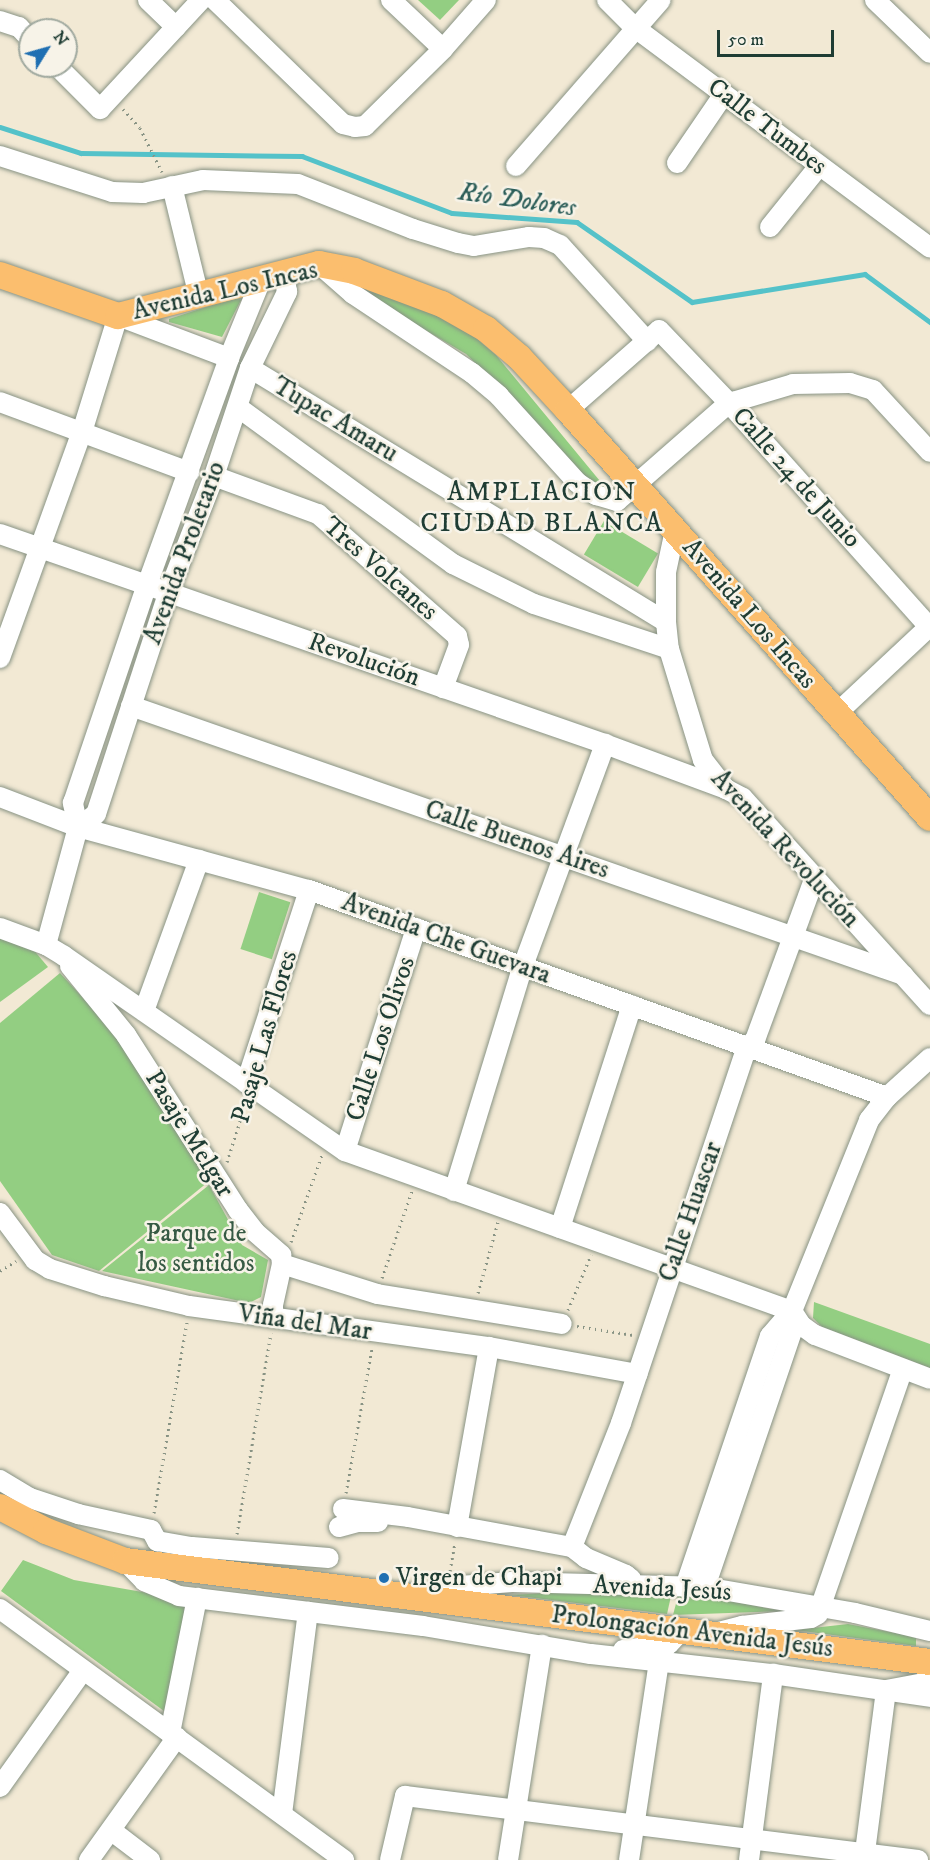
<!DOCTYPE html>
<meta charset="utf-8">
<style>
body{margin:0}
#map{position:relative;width:930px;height:1860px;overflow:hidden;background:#f2e9d4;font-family:"IM FELL DW Pica",serif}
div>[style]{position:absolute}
.green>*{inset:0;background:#93ce82;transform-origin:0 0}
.stream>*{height:4.5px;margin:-2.25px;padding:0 2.25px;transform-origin:2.25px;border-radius:2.25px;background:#54c2c9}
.path>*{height:3px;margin-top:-1.5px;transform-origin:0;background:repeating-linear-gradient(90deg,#889384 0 1.5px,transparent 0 6px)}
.roads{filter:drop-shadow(0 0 2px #889384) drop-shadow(0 0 2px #889384)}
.minor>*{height:20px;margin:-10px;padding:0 10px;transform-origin:10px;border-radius:10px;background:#fff}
.major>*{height:26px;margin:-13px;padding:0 13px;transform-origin:13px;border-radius:13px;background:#fbbe6e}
.dots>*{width:16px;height:16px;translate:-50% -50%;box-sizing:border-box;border:3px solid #f7f3e8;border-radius:50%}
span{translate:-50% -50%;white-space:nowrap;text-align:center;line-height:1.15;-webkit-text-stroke:5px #f7f3e8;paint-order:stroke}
.street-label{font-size:26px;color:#1f3d34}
.park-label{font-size:26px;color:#365a44}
.poi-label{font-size:26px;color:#1f3d34}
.left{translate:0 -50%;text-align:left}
.water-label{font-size:27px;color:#2c5e59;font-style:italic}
.neighbourhood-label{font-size:27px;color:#1f3d34;letter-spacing:1.5px}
.north{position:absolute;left:18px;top:18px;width:60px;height:60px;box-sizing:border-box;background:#f7f3e8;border:2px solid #a1aaa0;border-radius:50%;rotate:53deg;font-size:16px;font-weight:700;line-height:24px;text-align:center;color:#1f3d34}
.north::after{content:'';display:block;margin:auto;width:21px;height:27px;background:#1f6fb2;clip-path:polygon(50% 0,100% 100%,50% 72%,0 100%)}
.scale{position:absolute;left:717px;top:30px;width:117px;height:27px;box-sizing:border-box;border:3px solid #1f3d34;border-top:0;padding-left:8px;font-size:18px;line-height:21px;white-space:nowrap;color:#1f3d34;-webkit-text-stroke:4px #f7f3e8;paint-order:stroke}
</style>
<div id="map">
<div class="green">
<i style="clip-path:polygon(418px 0,459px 0,440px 20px)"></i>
<i style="clip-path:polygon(360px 284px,461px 325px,496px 355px,609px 492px,584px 481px,500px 387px,466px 354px,357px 290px)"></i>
<i style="clip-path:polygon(237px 297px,241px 300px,222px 337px,169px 322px,169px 319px)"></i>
<i style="left:604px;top:521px;width:63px;height:39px;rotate:31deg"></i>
<i style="left:259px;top:892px;width:33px;height:60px;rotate:18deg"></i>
<i style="clip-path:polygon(0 936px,32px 948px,48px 967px,0 1002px)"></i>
<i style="clip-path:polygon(60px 973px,118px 1036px,208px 1182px,99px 1271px,52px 1255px,0 1181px,0 1023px)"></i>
<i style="clip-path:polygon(209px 1185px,242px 1245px,268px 1260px,261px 1297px,249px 1303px,102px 1271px)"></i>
<i style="clip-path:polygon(814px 1302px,930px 1344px,930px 1368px,822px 1327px,813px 1318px)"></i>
<i style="clip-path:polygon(23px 1560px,74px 1580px,148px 1593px,185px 1606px,168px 1714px,1px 1591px)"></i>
<i style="clip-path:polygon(547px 1593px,630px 1594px,671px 1596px,667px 1614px,510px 1595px)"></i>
<i style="clip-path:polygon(678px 1596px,711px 1597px,781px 1611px,673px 1615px)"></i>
<i style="clip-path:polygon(848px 1624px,916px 1637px,916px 1646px,795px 1630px)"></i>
</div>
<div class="stream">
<i style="left:0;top:127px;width:85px;rotate:17.8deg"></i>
<i style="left:81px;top:153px;width:221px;rotate:0.8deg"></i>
<i style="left:302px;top:156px;width:160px;rotate:20.8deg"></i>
<i style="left:452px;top:213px;width:125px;rotate:4.1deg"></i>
<i style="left:577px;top:222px;width:140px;rotate:34.8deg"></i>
<i style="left:692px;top:302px;width:175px;rotate:-9.2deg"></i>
<i style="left:865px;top:274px;width:81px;rotate:36.4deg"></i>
</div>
<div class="path">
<i style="left:123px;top:109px;width:25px;rotate:48deg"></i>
<i style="left:140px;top:128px;width:49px;rotate:63.4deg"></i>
<i style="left:227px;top:1162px;width:63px;rotate:-72.4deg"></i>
<i style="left:291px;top:1242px;width:92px;rotate:-70.4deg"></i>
<i style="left:0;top:1271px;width:19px;rotate:-32deg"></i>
<i style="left:382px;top:1278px;width:92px;rotate:-71deg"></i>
<i style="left:478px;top:1293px;width:74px;rotate:-74.3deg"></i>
<i style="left:568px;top:1310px;width:60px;rotate:-67.3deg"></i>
<i style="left:577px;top:1326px;width:57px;rotate:9.1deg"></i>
<i style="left:346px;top:1493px;width:146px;rotate:-79.8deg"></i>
<i style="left:154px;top:1513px;width:195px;rotate:-80.2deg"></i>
<i style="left:237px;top:1534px;width:204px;rotate:-80.4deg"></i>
<i style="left:450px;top:1571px;width:29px;rotate:-80deg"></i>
</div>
<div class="roads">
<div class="minor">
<i style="left:148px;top:0;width:39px;rotate:44deg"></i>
<i style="left:215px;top:0;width:178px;rotate:44.1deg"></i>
<i style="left:343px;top:124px;width:12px;rotate:14deg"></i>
<i style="left:355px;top:127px;width:10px;rotate:-6deg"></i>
<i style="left:365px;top:126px;width:110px;rotate:-44.6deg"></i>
<i style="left:443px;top:49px;width:65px;rotate:-48.7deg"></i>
<i style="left:391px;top:0;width:71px;rotate:43.3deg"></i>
<i style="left:607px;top:0;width:38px;rotate:45deg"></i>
<i style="left:634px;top:27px;width:369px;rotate:36.7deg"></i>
<i style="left:875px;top:0;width:76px;rotate:43.9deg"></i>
<i style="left:0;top:21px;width:20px;rotate:18deg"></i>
<i style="left:19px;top:27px;width:16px;rotate:47deg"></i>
<i style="left:57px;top:66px;width:61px;rotate:45deg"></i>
<i style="left:100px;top:109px;width:149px;rotate:-47.2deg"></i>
<i style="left:0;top:156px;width:118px;rotate:17.8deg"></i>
<i style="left:112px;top:192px;width:31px;rotate:2deg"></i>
<i style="left:143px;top:193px;width:61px;rotate:-12.2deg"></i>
<i style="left:203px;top:180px;width:95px;rotate:2.4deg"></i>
<i style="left:298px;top:184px;width:123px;rotate:21.4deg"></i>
<i style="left:413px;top:229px;width:47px;rotate:17.3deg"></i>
<i style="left:458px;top:243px;width:16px;rotate:11deg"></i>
<i style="left:474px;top:246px;width:56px;rotate:-9.3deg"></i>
<i style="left:529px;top:237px;width:15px;rotate:4deg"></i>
<i style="left:544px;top:238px;width:17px;rotate:24deg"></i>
<i style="left:560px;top:245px;width:130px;rotate:47.8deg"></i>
<i style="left:677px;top:163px;width:83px;rotate:-55.7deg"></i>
<i style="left:516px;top:166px;width:220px;rotate:-48.9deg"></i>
<i style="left:172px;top:186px;width:114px;rotate:76.3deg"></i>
<i style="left:770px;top:227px;width:78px;rotate:-51.2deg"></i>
<i style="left:320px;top:265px;width:44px;rotate:41.3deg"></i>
<i style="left:353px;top:294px;width:143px;rotate:33.6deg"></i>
<i style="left:472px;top:373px;width:35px;rotate:40deg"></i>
<i style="left:499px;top:396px;width:118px;rotate:47.8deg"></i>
<i style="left:578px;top:483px;width:22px;rotate:34deg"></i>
<i style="left:596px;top:495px;width:22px;rotate:16deg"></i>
<i style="left:617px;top:501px;width:149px;rotate:-41.2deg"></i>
<i style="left:729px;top:403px;width:67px;rotate:-16.5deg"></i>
<i style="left:793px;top:384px;width:57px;rotate:-1deg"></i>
<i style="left:850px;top:383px;width:24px;rotate:17deg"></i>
<i style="left:873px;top:390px;width:84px;rotate:47.4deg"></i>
<i style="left:250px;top:368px;width:487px;rotate:31.4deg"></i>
<i style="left:0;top:402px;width:202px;rotate:20.3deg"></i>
<i style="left:239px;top:408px;width:265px;rotate:36.1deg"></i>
<i style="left:453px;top:564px;width:90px;rotate:26.3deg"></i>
<i style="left:534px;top:604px;width:142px;rotate:18.4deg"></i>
<i style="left:568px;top:410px;width:121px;rotate:-41.3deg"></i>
<i style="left:659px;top:330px;width:101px;rotate:46.2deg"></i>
<i style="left:729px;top:403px;width:302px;rotate:48.2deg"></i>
<i style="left:214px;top:476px;width:111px;rotate:20.1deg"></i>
<i style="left:318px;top:514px;width:185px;rotate:41.3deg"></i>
<i style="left:457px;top:636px;width:9px;rotate:77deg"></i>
<i style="left:459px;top:645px;width:46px;rotate:110.4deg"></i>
<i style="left:675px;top:530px;width:43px;rotate:102.1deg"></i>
<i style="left:666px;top:572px;width:50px;rotate:90deg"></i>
<i style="left:666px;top:622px;width:27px;rotate:84deg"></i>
<i style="left:669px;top:649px;width:116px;rotate:73deg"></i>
<i style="left:703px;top:760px;width:37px;rotate:52deg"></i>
<i style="left:726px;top:789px;width:19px;rotate:28deg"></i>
<i style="left:743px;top:798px;width:279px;rotate:47.9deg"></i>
<i style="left:0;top:534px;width:640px;rotate:19.14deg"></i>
<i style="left:605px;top:744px;width:129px;rotate:20.4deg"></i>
<i style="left:0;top:658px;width:240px;rotate:-70.1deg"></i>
<i style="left:82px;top:432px;width:121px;rotate:-72.8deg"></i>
<i style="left:118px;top:316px;width:119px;rotate:20.7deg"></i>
<i style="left:131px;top:706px;width:818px;rotate:19.21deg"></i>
<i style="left:836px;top:714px;width:129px;rotate:-43.1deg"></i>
<i style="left:0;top:797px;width:84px;rotate:21deg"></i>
<i style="left:78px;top:827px;width:239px;rotate:15.3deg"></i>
<i style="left:309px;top:890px;width:614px;rotate:19.7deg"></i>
<i style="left:78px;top:827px;width:22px;rotate:-36deg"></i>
<i style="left:96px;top:814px;width:235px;rotate:-71.9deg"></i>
<i style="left:169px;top:591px;width:123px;rotate:-68.6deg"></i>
<i style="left:214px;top:476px;width:114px;rotate:-71.6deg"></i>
<i style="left:250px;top:368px;width:85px;rotate:-64deg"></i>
<i style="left:287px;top:292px;width:18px;rotate:-99deg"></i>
<i style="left:0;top:928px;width:49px;rotate:20.3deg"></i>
<i style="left:46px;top:945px;width:21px;rotate:31deg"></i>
<i style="left:64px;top:956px;width:342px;rotate:34.8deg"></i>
<i style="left:345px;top:1151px;width:475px;rotate:19.7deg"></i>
<i style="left:46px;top:945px;width:122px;rotate:-74.8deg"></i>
<i style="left:78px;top:827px;width:25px;rotate:-102deg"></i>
<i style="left:73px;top:803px;width:230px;rotate:-71.3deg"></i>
<i style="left:147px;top:585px;width:241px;rotate:-70.1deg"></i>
<i style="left:229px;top:358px;width:84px;rotate:-67.7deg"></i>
<i style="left:70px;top:966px;width:89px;rotate:50.9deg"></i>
<i style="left:126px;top:1035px;width:208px;rotate:57.4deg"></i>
<i style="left:238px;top:1210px;width:28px;rotate:52deg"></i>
<i style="left:255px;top:1232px;width:35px;rotate:41deg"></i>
<i style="left:281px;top:1255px;width:9px;rotate:84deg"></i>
<i style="left:282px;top:1264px;width:42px;rotate:102.4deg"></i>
<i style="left:273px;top:1305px;width:13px;rotate:90deg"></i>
<i style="left:144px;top:1011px;width:161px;rotate:-70deg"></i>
<i style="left:246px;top:1083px;width:203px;rotate:-71.9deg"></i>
<i style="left:345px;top:1151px;width:234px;rotate:-72.3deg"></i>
<i style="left:454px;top:1191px;width:235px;rotate:-73deg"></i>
<i style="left:523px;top:966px;width:237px;rotate:-69.7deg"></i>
<i style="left:0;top:1213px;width:59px;rotate:53.3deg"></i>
<i style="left:35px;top:1260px;width:17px;rotate:31deg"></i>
<i style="left:50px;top:1269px;width:57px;rotate:17.5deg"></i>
<i style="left:104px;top:1286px;width:87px;rotate:13.2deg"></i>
<i style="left:189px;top:1306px;width:303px;rotate:7.8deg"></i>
<i style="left:489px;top:1347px;width:151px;rotate:10.3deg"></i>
<i style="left:560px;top:1228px;width:234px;rotate:-72.1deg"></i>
<i style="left:282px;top:1264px;width:100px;rotate:17.5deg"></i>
<i style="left:377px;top:1294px;width:187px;rotate:9.2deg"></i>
<i style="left:792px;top:1311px;width:17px;rotate:57deg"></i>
<i style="left:801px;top:1325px;width:17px;rotate:36deg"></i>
<i style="left:815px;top:1335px;width:123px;rotate:20.9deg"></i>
<i style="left:0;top:1480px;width:35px;rotate:31deg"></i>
<i style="left:30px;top:1498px;width:51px;rotate:18.4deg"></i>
<i style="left:78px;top:1514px;width:75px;rotate:12.4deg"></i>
<i style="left:151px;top:1530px;width:13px;rotate:61deg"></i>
<i style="left:157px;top:1541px;width:36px;rotate:10deg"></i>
<i style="left:192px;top:1547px;width:137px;rotate:4.6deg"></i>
<i style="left:343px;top:1509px;width:65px;rotate:7deg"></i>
<i style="left:408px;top:1517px;width:167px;rotate:10.4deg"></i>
<i style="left:572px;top:1547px;width:18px;rotate:38deg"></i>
<i style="left:586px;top:1558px;width:43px;rotate:23deg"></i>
<i style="left:626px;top:1575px;width:6px;rotate:39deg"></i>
<i style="left:631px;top:1579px;width:6px;rotate:81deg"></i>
<i style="left:339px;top:1527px;width:20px;rotate:-15deg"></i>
<i style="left:358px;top:1522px;width:20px"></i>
<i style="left:457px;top:1527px;width:183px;rotate:-79.9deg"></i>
<i style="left:572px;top:1547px;width:133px;rotate:-68.4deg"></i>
<i style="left:621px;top:1423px;width:397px;rotate:-71.5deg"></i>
<i style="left:747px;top:1047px;width:11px;rotate:-41deg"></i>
<i style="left:755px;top:1040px;width:171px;rotate:-69.8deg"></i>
<i style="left:125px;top:1561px;width:28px;rotate:46deg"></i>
<i style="left:144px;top:1581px;width:38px;rotate:23deg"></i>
<i style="left:179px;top:1596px;width:246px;rotate:7deg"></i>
<i style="left:423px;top:1626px;width:170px;rotate:9.5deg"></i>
<i style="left:591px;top:1654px;width:183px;rotate:6.3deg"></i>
<i style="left:773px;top:1674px;width:159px;rotate:8.3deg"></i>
<i style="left:685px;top:1587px;width:265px;rotate:-71.3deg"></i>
<i style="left:770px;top:1336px;width:33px;rotate:-49deg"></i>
<i style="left:792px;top:1311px;width:206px;rotate:-68deg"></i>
<i style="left:869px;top:1120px;width:29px;rotate:-52deg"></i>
<i style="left:887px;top:1097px;width:58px;rotate:-42.2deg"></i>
<i style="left:705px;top:1587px;width:269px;rotate:-71.2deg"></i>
<i style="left:792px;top:1332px;width:21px;rotate:-90deg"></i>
<i style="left:432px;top:1598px;width:9px;rotate:-58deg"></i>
<i style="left:437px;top:1590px;width:10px;rotate:-17deg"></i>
<i style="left:447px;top:1587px;width:65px;rotate:-4.4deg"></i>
<i style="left:512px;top:1582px;width:193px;rotate:1.5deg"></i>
<i style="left:705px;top:1587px;width:152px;rotate:9.8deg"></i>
<i style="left:855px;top:1613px;width:77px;rotate:13.5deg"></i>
<i style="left:0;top:1609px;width:426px;rotate:36.1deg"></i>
<i style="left:719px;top:1632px;width:24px;rotate:-15deg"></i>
<i style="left:742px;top:1626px;width:69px;rotate:-6.6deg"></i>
<i style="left:811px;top:1618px;width:8px;rotate:-30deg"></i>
<i style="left:818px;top:1614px;width:259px;rotate:-70.9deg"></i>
<i style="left:623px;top:1650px;width:46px;rotate:-7.4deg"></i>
<i style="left:669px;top:1644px;width:16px;rotate:-47deg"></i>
<i style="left:170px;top:1733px;width:138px;rotate:-78.7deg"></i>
<i style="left:0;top:1787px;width:143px;rotate:-54.6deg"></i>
<i style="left:282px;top:1814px;width:204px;rotate:-82.7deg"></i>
<i style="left:112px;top:1831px;width:48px;rotate:37.3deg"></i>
<i style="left:865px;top:1852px;width:163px;rotate:-82.6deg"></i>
<i style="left:886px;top:1690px;width:45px;rotate:-10.3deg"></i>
<i style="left:89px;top:1860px;width:151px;rotate:-54.4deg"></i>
<i style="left:390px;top:1860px;width:66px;rotate:-76.8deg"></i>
<i style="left:405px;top:1796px;width:517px;rotate:7.11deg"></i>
<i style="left:508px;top:1860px;width:218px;rotate:-81deg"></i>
<i style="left:629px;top:1860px;width:200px;rotate:-81.4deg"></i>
<i style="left:749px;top:1860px;width:188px;rotate:-82.6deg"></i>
</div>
<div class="major">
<i style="left:0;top:275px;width:125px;rotate:19.2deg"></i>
<i style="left:118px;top:316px;width:208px;rotate:-14.5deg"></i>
<i style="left:319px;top:264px;width:36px;rotate:11deg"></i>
<i style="left:354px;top:271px;width:94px;rotate:20.6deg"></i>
<i style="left:442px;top:304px;width:51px;rotate:29.6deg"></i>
<i style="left:486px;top:329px;width:43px;rotate:40.3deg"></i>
<i style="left:519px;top:357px;width:72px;rotate:47.2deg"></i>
<i style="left:568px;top:410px;width:545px;rotate:48.42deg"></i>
<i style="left:0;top:1507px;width:52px;rotate:27.6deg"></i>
<i style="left:46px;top:1531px;width:85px;rotate:20.8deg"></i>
<i style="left:125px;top:1561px;width:811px;rotate:7.15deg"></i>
</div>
</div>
<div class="dots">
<i style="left:384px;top:1578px;background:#1f6fb2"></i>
</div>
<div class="street-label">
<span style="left:767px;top:127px;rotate:37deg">Calle Tumbes</span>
<span style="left:225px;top:291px;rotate:-13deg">Avenida Los Incas</span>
<span style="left:335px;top:420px;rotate:31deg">Tupac Amaru</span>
<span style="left:796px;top:478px;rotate:48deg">Calle 24 de Junio</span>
<span style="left:185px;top:553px;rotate:-70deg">Avenida Proletario</span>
<span style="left:380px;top:569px;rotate:41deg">Tres Volcanes</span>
<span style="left:749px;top:614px;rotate:49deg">Avenida Los Incas</span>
<span style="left:364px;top:660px;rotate:19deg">Revolución</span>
<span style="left:517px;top:840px;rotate:19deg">Calle Buenos Aires</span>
<span style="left:785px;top:849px;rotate:47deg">Avenida Revolución</span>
<span style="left:446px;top:939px;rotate:20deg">Avenida Che Guevara</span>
<span style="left:265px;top:1037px;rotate:-74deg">Pasaje Las Flores</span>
<span style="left:381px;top:1039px;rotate:-72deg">Calle Los Olivos</span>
<span style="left:189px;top:1134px;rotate:58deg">Pasaje Melgar</span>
<span style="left:691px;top:1212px;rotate:-71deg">Calle Huascar</span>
<span style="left:305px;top:1323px;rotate:8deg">Viña del Mar</span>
<span style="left:662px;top:1589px;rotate:3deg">Avenida Jesús</span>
<span style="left:692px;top:1632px;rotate:7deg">Prolongación Avenida Jesús</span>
</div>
<div class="park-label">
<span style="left:196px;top:1249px">Parque de<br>los sentidos</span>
</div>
<div class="poi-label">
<span class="left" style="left:396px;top:1578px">Virgen de Chapi</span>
</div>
<div class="water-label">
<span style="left:517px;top:200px;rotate:8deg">Río Dolores</span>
</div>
<div class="neighbourhood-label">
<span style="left:542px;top:508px">AMPLIACION<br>CIUDAD BLANCA</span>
</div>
<div class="north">N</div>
<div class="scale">50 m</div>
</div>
